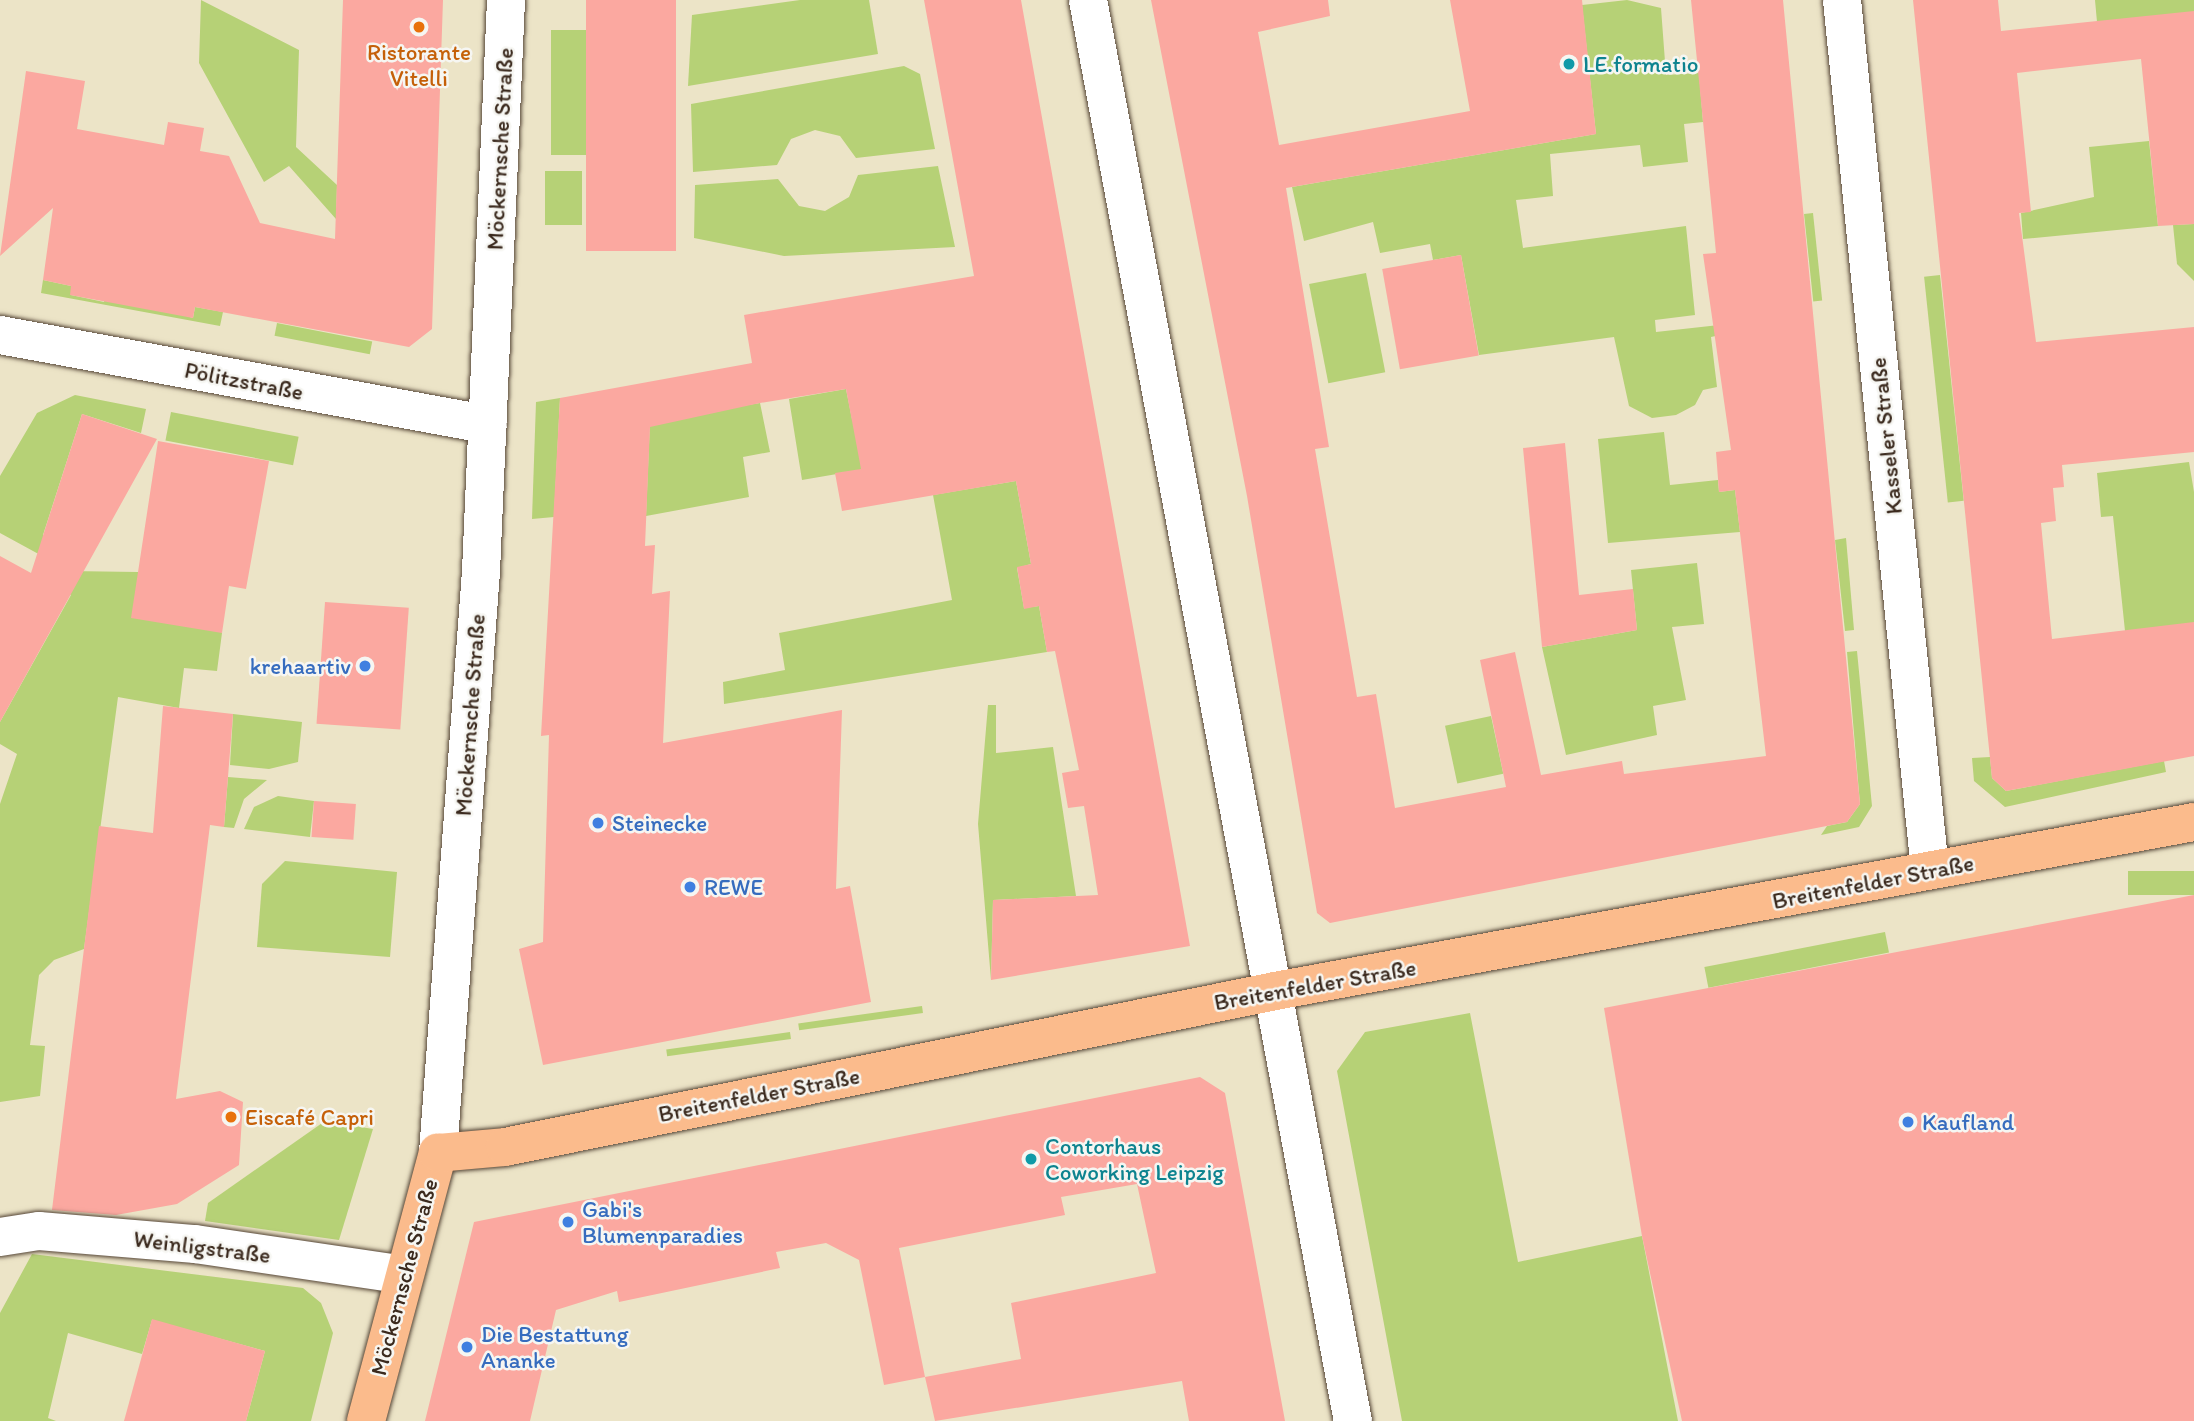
<!DOCTYPE html>
<meta charset="utf-8">
<style>
body{margin:0}
#map{position:relative;width:2194px;height:1421px;overflow:hidden;background:#ece4c7;font-family:Itim,sans-serif}
div>[style]{position:absolute}
.green>*{inset:0;background:#b6d176;transform-origin:0 0}
.building>*{inset:0;background:#fba8a0;transform-origin:0 0}
.roads{filter:drop-shadow(0 0 2px #564637) drop-shadow(0 0 2px #564637)}
.minor>*{height:38px;margin:-19px;padding:0 19px;transform-origin:19px;border-radius:19px;background:#fff}
.major>*{height:38px;margin:-19px;padding:0 19px;transform-origin:19px;border-radius:19px;background:#fbbb8c}
.dots>*{width:19px;height:19px;translate:-50% -50%;box-sizing:border-box;border:4px solid #f6f6f2;border-radius:50%}
span{translate:-50% -50%;white-space:nowrap;text-align:center;line-height:1.15;-webkit-text-stroke:5px #f6f6f2;paint-order:stroke}
.food-label{font-size:23px;color:#c56008}
.left{translate:0 -50%;text-align:left}
.culture-label{font-size:23px;color:#0d838f}
.street-label{font-size:23px;color:#3b2a1e}
.shop-label{font-size:23px;color:#366cbe}
.right{translate:-100% -50%;text-align:right}
</style>
<div id="map">
<div class="green">
<i style="clip-path:polygon(201px 0,299px 50px,296px 147px,337px 185px,336px 219px,289px 166px,264px 182px,199px 63px)"></i>
<i style="clip-path:polygon(800px 0,869px 0,878px 54px,688px 86px,692px 15px)"></i>
<i style="clip-path:polygon(1627px 0,1661px 8px,1666px 75px,1699px 73px,1703px 122px,1684px 124px,1688px 162px,1643px 167px,1640px 145px,1550px 154px,1553px 196px,1516px 200px,1523px 248px,1686px 226px,1695px 315px,1655px 320px,1656px 332px,1719px 325px,1720px 335px,1711px 337px,1717px 387px,1703px 390px,1695px 405px,1676px 415px,1652px 418px,1629px 406px,1614px 337px,1479px 355px,1461px 255px,1433px 260px,1430px 244px,1380px 253px,1373px 222px,1304px 241px,1292px 187px,1596px 134px,1582px 5px)"></i>
<i style="clip-path:polygon(2095px 0,2194px 0,2194px 26px,2097px 22px)"></i>
<i style="left:551px;top:30px;width:35px;height:125px"></i>
<i style="clip-path:polygon(904px 66px,920px 74px,935px 149px,856px 158px,840px 136px,815px 130px,791px 139px,777px 165px,693px 172px,691px 104px)"></i>
<i style="clip-path:polygon(2149px 141px,2158px 226px,2023px 239px,2021px 213px,2094px 197px,2089px 147px)"></i>
<i style="clip-path:polygon(938px 166px,955px 247px,784px 256px,694px 238px,695px 185px,778px 179px,799px 206px,825px 211px,849px 197px,858px 175px)"></i>
<i style="left:545px;top:171px;width:37px;height:54px"></i>
<i style="left:1813px;top:213px;width:88px;height:9px;rotate:84deg"></i>
<i style="clip-path:polygon(2194px 224px,2194px 281px,2177px 264px,2173px 225px)"></i>
<i style="left:1366px;top:273px;width:101px;height:58px;rotate:79deg"></i>
<i style="left:1940px;top:275px;width:227px;height:16px;rotate:84deg"></i>
<i style="clip-path:polygon(43px 280px,71px 286px,71px 295px,104px 302px,106px 292px,193px 318px,195px 307px,223px 312px,220px 326px,41px 293px)"></i>
<i style="left:277px;top:323px;width:97px;height:13px;rotate:11deg"></i>
<i style="clip-path:polygon(846px 389px,852px 419px,924px 459px,802px 480px,789px 399px)"></i>
<i style="clip-path:polygon(75px 395px,146px 409px,141px 433px,82px 414px,43px 535px,68px 571px,138px 572px,222px 633px,217px 671px,184px 668px,179px 708px,118px 697px,84px 949px,54px 960px,39px 975px,30px 1045px,45px 1046px,40px 1096px,0 1102px,0 804px,17px 754px,0 744px,0 722px,71px 595px,45px 581px,55px 563px,0 533px,0 476px,37px 413px)"></i>
<i style="clip-path:polygon(560px 398px,554px 517px,532px 519px,536px 402px)"></i>
<i style="clip-path:polygon(760px 403px,770px 452px,743px 457px,749px 497px,646px 516px,650px 421px)"></i>
<i style="left:171px;top:412px;width:130px;height:29px;rotate:11deg"></i>
<i style="clip-path:polygon(1664px 432px,1670px 485px,1718px 480px,1719px 492px,1735px 490px,1740px 532px,1608px 543px,1598px 439px)"></i>
<i style="clip-path:polygon(2189px 462px,2194px 492px,2194px 695px,2125px 631px,2113px 516px,2101px 517px,2097px 473px)"></i>
<i style="clip-path:polygon(1016px 481px,1031px 564px,1017px 568px,1024px 608px,1039px 606px,1047px 652px,724px 704px,723px 682px,785px 670px,779px 633px,952px 600px,933px 495px)"></i>
<i style="clip-path:polygon(1846px 538px,1854px 630px,1845px 631px,1835px 540px)"></i>
<i style="clip-path:polygon(1697px 563px,1704px 624px,1672px 627px,1686px 700px,1653px 706px,1657px 735px,1566px 755px,1542px 647px,1637px 630px,1631px 570px)"></i>
<i style="clip-path:polygon(1857px 651px,1872px 806px,1859px 827px,1821px 835px,1827px 826px,1847px 822px,1860px 804px,1847px 652px)"></i>
<i style="clip-path:polygon(988px 705px,996px 705px,996px 753px,1053px 747px,1076px 896px,993px 900px,991px 980px,978px 824px)"></i>
<i style="clip-path:polygon(233px 714px,302px 722px,298px 762px,269px 769px,230px 765px)"></i>
<i style="left:1491px;top:716px;width:59px;height:47px;rotate:78deg"></i>
<i style="clip-path:polygon(1990px 757px,1992px 778px,2006px 791px,2164px 761px,2166px 772px,2005px 807px,1974px 781px,1972px 758px)"></i>
<i style="clip-path:polygon(228px 777px,267px 780px,244px 799px,234px 828px,224px 827px)"></i>
<i style="clip-path:polygon(278px 796px,314px 801px,310px 837px,244px 829px,254px 807px)"></i>
<i style="clip-path:polygon(285px 861px,397px 872px,390px 957px,257px 947px,262px 884px)"></i>
<i style="left:2194px;top:871px;width:24px;height:66px;rotate:90deg"></i>
<i style="left:1885px;top:932px;width:21px;height:184px;rotate:79deg"></i>
<i style="left:922px;top:1006px;width:7px;height:125px;rotate:82deg"></i>
<i style="clip-path:polygon(1470px 1013px,1518px 1262px,1642px 1236px,1678px 1421px,1402px 1421px,1337px 1071px,1365px 1032px)"></i>
<i style="left:790px;top:1032px;width:7px;height:125px;rotate:82deg"></i>
<i style="clip-path:polygon(325px 1121px,373px 1129px,339px 1240px,205px 1221px,208px 1203px)"></i>
<i style="clip-path:polygon(32px 1254px,303px 1288px,321px 1303px,333px 1333px,311px 1421px,246px 1421px,265px 1351px,152px 1320px,142px 1354px,68px 1333px,48px 1418px,56px 1421px,0 1421px,0 1313px)"></i>
</div>
<div class="building">
<i style="clip-path:polygon(343px 0,443px 0,432px 329px,409px 347px,195px 307px,193px 318px,70px 295px,71px 286px,43px 280px,53px 208px,0 256px,26px 71px,85px 81px,77px 129px,164px 145px,168px 122px,204px 128px,200px 151px,229px 156px,260px 223px,335px 239px)"></i>
<i style="left:586px;top:0;width:90px;height:251px"></i>
<i style="clip-path:polygon(924px 0,1021px 0,1190px 946px,991px 980px,993px 900px,1098px 895px,1084px 806px,1068px 808px,1062px 773px,1079px 770px,1055px 651px,1047px 652px,1039px 606px,1024px 609px,1017px 567px,1031px 564px,1016px 481px,842px 511px,835px 473px,861px 469px,846px 389px,760px 403px,650px 427px,645px 546px,655px 545px,652px 594px,670px 591px,663px 743px,842px 710px,836px 889px,850px 886px,871px 1002px,543px 1065px,519px 949px,543px 942px,549px 735px,541px 736px,560px 398px,752px 363px,744px 315px,974px 276px)"></i>
<i style="clip-path:polygon(1151px 0,1328px 0,1330px 16px,1258px 32px,1279px 145px,1470px 111px,1450px 0,1582px 0,1596px 134px,1286px 188px,1329px 447px,1315px 449px,1357px 697px,1376px 694px,1395px 808px,1506px 787px,1480px 660px,1515px 652px,1541px 775px,1622px 761px,1624px 774px,1766px 756px,1735px 490px,1719px 492px,1716px 452px,1731px 450px,1703px 254px,1716px 253px,1691px 0,1783px 0,1860px 804px,1847px 822px,1330px 923px,1317px 913px,1247px 496px)"></i>
<i style="clip-path:polygon(1913px 0,1998px 0,2001px 31px,2194px 11px,2194px 224px,2158px 226px,2141px 59px,2017px 73px,2031px 212px,2019px 213px,2036px 342px,2194px 327px,2194px 452px,2062px 465px,2064px 487px,2053px 488px,2056px 521px,2041px 523px,2052px 639px,2194px 622px,2194px 756px,2006px 791px,1992px 778px)"></i>
<i style="left:1461px;top:255px;width:102px;height:80px;rotate:80deg"></i>
<i style="clip-path:polygon(82px 414px,157px 439px,0 722px,0 556px,31px 573px)"></i>
<i style="clip-path:polygon(158px 441px,269px 461px,246px 589px,229px 586px,222px 633px,131px 618px)"></i>
<i style="clip-path:polygon(1565px 443px,1579px 595px,1633px 589px,1637px 630px,1542px 647px,1523px 448px)"></i>
<i style="left:325px;top:602px;width:84px;height:122px;rotate:4deg"></i>
<i style="clip-path:polygon(163px 706px,233px 714px,224px 827px,210px 825px,176px 1099px,220px 1091px,243px 1102px,239px 1165px,177px 1204px,116px 1215px,52px 1210px,99px 826px,153px 833px)"></i>
<i style="left:314px;top:801px;width:42px;height:36px;rotate:4deg"></i>
<i style="clip-path:polygon(2194px 895px,2194px 1421px,1682px 1421px,1642px 1236px,1604px 1008px)"></i>
<i style="clip-path:polygon(evenodd,1200px 1077px,1225px 1093px,1285px 1421px,1189px 1421px,1182px 1381px,935px 1421px,925px 1377px,884px 1385px,859px 1260px,826px 1243px,776px 1252px,780px 1268px,619px 1302px,617px 1291px,556px 1310px,530px 1421px,425px 1421px,474px 1222px,1200px 1077px,1137px 1184px,1156px 1273px,1011px 1303px,1021px 1359px,925px 1377px,899px 1248px,1065px 1215px,1061px 1197px,1137px 1184px)"></i>
<i style="clip-path:polygon(152px 1319px,265px 1351px,246px 1421px,124px 1421px)"></i>
</div>
<div class="roads">
<div class="minor">
<i style="left:1088px;top:0;width:1445px;rotate:79.44deg"></i>
<i style="left:1842px;top:0;width:875px;rotate:84.23deg"></i>
<i style="left:0;top:335px;width:496px;rotate:10.4deg"></i>
<i style="left:438px;top:1153px;width:584px;rotate:-85.77deg"></i>
<i style="left:481px;top:571px;width:572px;rotate:-87.49deg"></i>
<i style="left:0;top:1237px;width:39px;rotate:-9deg"></i>
<i style="left:39px;top:1231px;width:157px;rotate:4.8deg"></i>
<i style="left:195px;top:1244px;width:211px;rotate:8.4deg"></i>
</div>
<div class="major">
<i style="left:366px;top:1421px;width:278px;rotate:-75deg"></i>
<i style="left:438px;top:1153px;width:67px;rotate:-5.1deg"></i>
<i style="left:505px;top:1147px;width:786px;rotate:-11.45deg"></i>
<i style="left:1275px;top:991px;width:934px;rotate:-10.42deg"></i>
</div>
</div>
<div class="dots">
<i style="left:419px;top:27px;background:#e8710a"></i>
<i style="left:1569px;top:64px;background:#0f9aa8"></i>
<i style="left:365px;top:666px;background:#3f7fe0"></i>
<i style="left:598px;top:823px;background:#3f7fe0"></i>
<i style="left:690px;top:887px;background:#3f7fe0"></i>
<i style="left:231px;top:1117px;background:#e8710a"></i>
<i style="left:1908px;top:1122px;background:#3f7fe0"></i>
<i style="left:1031px;top:1159px;background:#0f9aa8"></i>
<i style="left:568px;top:1222px;background:#3f7fe0"></i>
<i style="left:467px;top:1347px;background:#3f7fe0"></i>
</div>
<div class="food-label">
<span style="left:419px;top:65px">Ristorante<br>Vitelli</span>
<span class="left" style="left:245px;top:1117px">Eiscafé Capri</span>
</div>
<div class="culture-label">
<span class="left" style="left:1583px;top:64px">LE.formatio</span>
<span class="left" style="left:1045px;top:1159px">Contorhaus<br>Coworking Leipzig</span>
</div>
<div class="street-label">
<span style="left:500px;top:149px;rotate:-87deg">Möckernsche Straße</span>
<span style="left:244px;top:381px;rotate:11deg">Pölitzstraße</span>
<span style="left:1886px;top:436px;rotate:-96deg">Kasseler Straße</span>
<span style="left:470px;top:715px;rotate:-86deg">Möckernsche Straße</span>
<span style="left:1873px;top:882px;rotate:-11deg">Breitenfelder Straße</span>
<span style="left:1315px;top:985px;rotate:-10deg">Breitenfelder Straße</span>
<span style="left:759px;top:1095px;rotate:-11deg">Breitenfelder Straße</span>
<span style="left:202px;top:1247px;rotate:7deg">Weinligstraße</span>
<span style="left:404px;top:1277px;rotate:-75deg">Möckernsche Straße</span>
</div>
<div class="shop-label">
<span class="right" style="left:351px;top:666px">krehaartiv</span>
<span class="left" style="left:612px;top:823px">Steinecke</span>
<span class="left" style="left:704px;top:887px">REWE</span>
<span class="left" style="left:1922px;top:1122px">Kaufland</span>
<span class="left" style="left:582px;top:1222px">Gabi's<br>Blumenparadies</span>
<span class="left" style="left:481px;top:1347px">Die Bestattung<br>Ananke</span>
</div>
</div>
